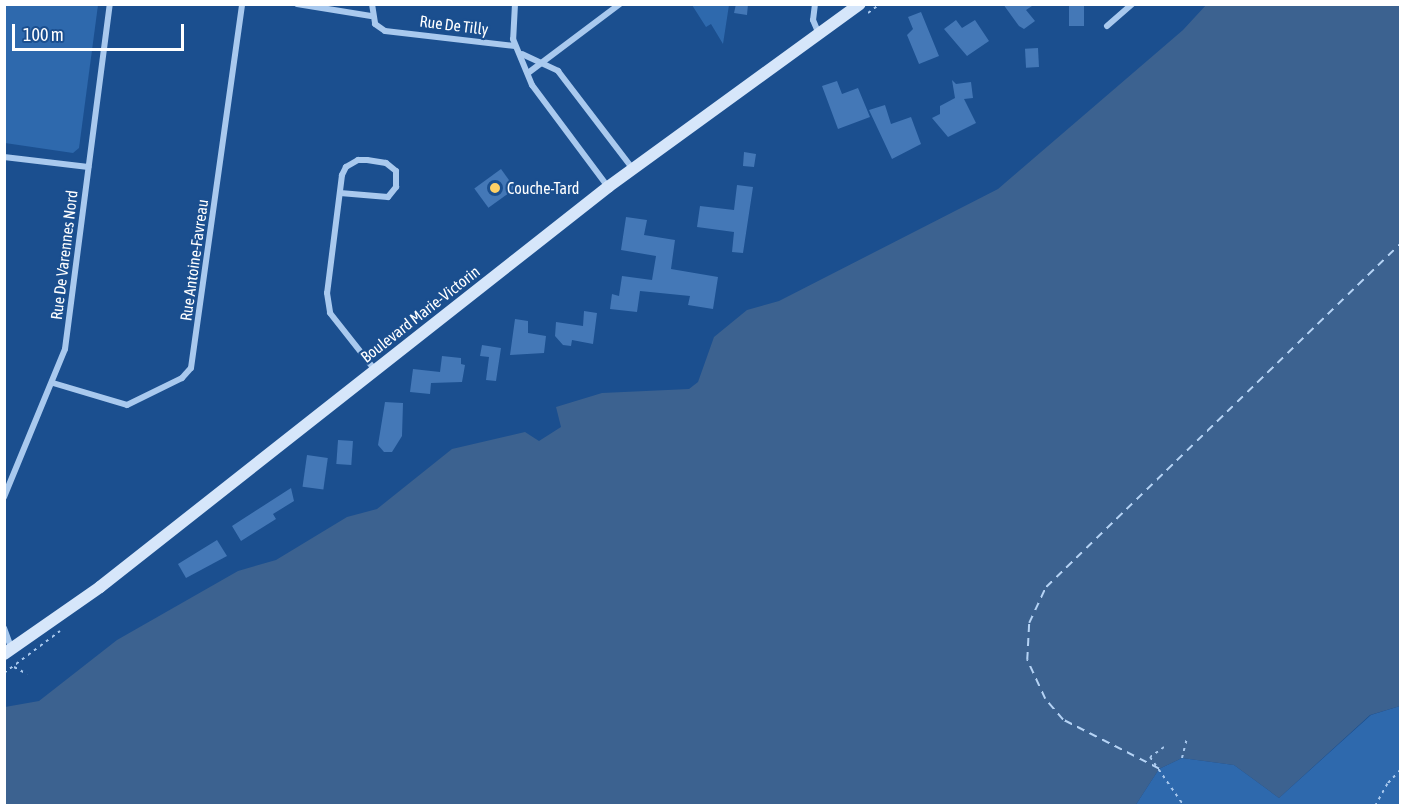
<!DOCTYPE html>
<style>
body{margin:0}
#map{position:relative;width:1405px;height:810px;overflow:hidden;background:#1b4f8f;font-family:"Asap Condensed",sans-serif}
div>[style]{position:absolute}
.green>*{inset:0;background:#2e69ad}
.water>*{inset:0;background:#3c6290}
.ferry>*{height:1.5px;margin-top:-0.75px;transform-origin:0;background:repeating-linear-gradient(90deg,#b5d3f5 0 8px,transparent 0 14px)}
.building>*{inset:0;background:#4478b7;transform-origin:0 0}
.path>*{height:2px;margin-top:-1px;transform-origin:0;background:repeating-linear-gradient(90deg,#a9c9ee 0 3px,transparent 0 7.5px)}
.street>*{height:6px;margin:-3px;padding:0 3px;transform-origin:3px;border-radius:3px;background:#a9c9ee}
.secondary>*{height:12px;margin:-6px;padding:0 6px;transform-origin:6px;border-radius:6px;background:#d6e6fa}
.dots>*{width:16px;height:16px;translate:-50% -50%;box-sizing:border-box;border:3px solid #1b4f8f;border-radius:50%}
span{translate:-50% -50%;white-space:nowrap;text-align:center;line-height:1.15;-webkit-text-stroke:4.5px #1b4f8f;paint-order:stroke}
.street-label{font-size:16px;color:#fff}
.poi-label{font-size:16px;color:#fff}
.left{translate:0 -50%;text-align:left}
.frame{position:absolute;inset:0;border:6px solid #fff;pointer-events:none}
.scale{position:absolute;left:12px;top:24px;width:172px;height:27px;box-sizing:border-box;border:3px solid #fff;border-top:0;padding-left:8px;font-size:18px;line-height:21px;white-space:nowrap;color:#fff;-webkit-text-stroke:4px #1b4f8f;paint-order:stroke}
</style>
<div id="map">
<div class="green">
<i style="clip-path:polygon(5px 4px,98px 5px,79px 148px,73px 153px,5px 143px)"></i>
<i style="clip-path:polygon(692px 5px,729px 5px,723px 44px,711px 24px,706px 27px)"></i>
<i style="clip-path:polygon(1400px 706px,1400px 805px,1135px 806px,1159px 769px,1182px 758px,1234px 765px,1279px 798px,1371px 715px)"></i>
</div>
<div class="water">
<i style="clip-path:polygon(1207px 4px,1400px 5px,1400px 706px,1370px 715px,1279px 798px,1234px 765px,1182px 758px,1159px 769px,1135px 806px,5px 805px,5px 707px,39px 701px,117px 640px,238px 571px,276px 560px,347px 517px,377px 509px,452px 449px,525px 432px,539px 441px,561px 427px,556px 407px,602px 393px,689px 389px,698px 382px,714px 337px,747px 310px,779px 301px,998px 189px,1183px 30px)"></i>
</div>
<div class="ferry">
<i style="left:1159px;top:769px;width:108px;rotate:-153deg"></i>
<i style="left:1063px;top:720px;width:28px;rotate:-131deg"></i>
<i style="left:1045px;top:699px;width:43px;rotate:-114.8deg"></i>
<i style="left:1027px;top:660px;width:37px;rotate:-87deg"></i>
<i style="left:1029px;top:623px;width:40px;rotate:-65deg"></i>
<i style="left:1046px;top:587px;width:493px;rotate:-44.1deg"></i>
</div>
<div class="building">
<i style="clip-path:polygon(736px 4px,748px 4px,747px 15px,734px 13px)"></i>
<i style="clip-path:polygon(1003px 4px,1035px 4px,1026px 10px,1035px 21px,1024px 29px,1019px 26px)"></i>
<i style="left:1069px;top:4px;width:15px;height:22px"></i>
<i style="clip-path:polygon(921px 12px,939px 56px,919px 64px,907px 35px,913px 29px,908px 17px)"></i>
<i style="clip-path:polygon(956px 20px,962px 28px,975px 20px,989px 41px,967px 56px,944px 29px)"></i>
<i style="left:1038px;top:48px;width:19px;height:13px;rotate:87deg"></i>
<i style="clip-path:polygon(952px 80px,956px 84px,971px 82px,973px 98px,964px 99px,976px 123px,948px 137px,932px 118px,940px 114px,940px 106px,955px 98px)"></i>
<i style="clip-path:polygon(837px 81px,842px 94px,858px 88px,870px 117px,838px 129px,822px 86px)"></i>
<i style="clip-path:polygon(885px 105px,891px 124px,911px 117px,921px 144px,892px 159px,869px 110px)"></i>
<i style="clip-path:polygon(744px 152px,756px 154px,754px 167px,743px 166px)"></i>
<i style="left:501px;top:169px;width:24px;height:33px;rotate:54deg"></i>
<i style="clip-path:polygon(737px 185px,753px 187px,743px 253px,732px 252px,734px 232px,697px 227px,700px 206px,734px 210px)"></i>
<i style="clip-path:polygon(626px 217px,647px 220px,644px 235px,675px 240px,671px 269px,718px 277px,713px 309px,688px 305px,690px 296px,640px 291px,637px 312px,610px 309px,612px 294px,619px 296px,622px 276px,652px 280px,656px 256px,621px 250px)"></i>
<i style="clip-path:polygon(584px 311px,597px 313px,593px 344px,572px 340px,571px 346px,563px 345px,555px 336px,556px 322px,583px 326px)"></i>
<i style="clip-path:polygon(515px 319px,528px 321px,528px 333px,546px 336px,544px 353px,510px 355px)"></i>
<i style="clip-path:polygon(482px 345px,501px 348px,496px 381px,486px 380px,489px 357px,480px 356px)"></i>
<i style="clip-path:polygon(442px 356px,461px 358px,461px 364px,465px 365px,462px 382px,431px 383px,430px 394px,410px 392px,413px 369px,440px 372px)"></i>
<i style="clip-path:polygon(385px 402px,403px 403px,402px 436px,392px 452px,384px 452px,378px 445px)"></i>
<i style="left:338px;top:440px;width:15px;height:24px;rotate:4deg"></i>
<i style="left:307px;top:455px;width:21px;height:32px;rotate:8deg"></i>
<i style="clip-path:polygon(291px 488px,294px 501px,273px 514px,276px 519px,241px 541px,232px 526px)"></i>
<i style="clip-path:polygon(217px 540px,227px 556px,186px 578px,178px 564px)"></i>
</div>
<div class="path">
<i style="left:868px;top:13px;width:15px;rotate:-37deg"></i>
<i style="left:14px;top:667px;width:15px;rotate:28deg"></i>
<i style="left:4px;top:673px;width:70px;rotate:-36.9deg"></i>
<i style="left:1164px;top:747px;width:17px;rotate:144deg"></i>
<i style="left:1150px;top:757px;width:60px;rotate:55.2deg"></i>
<i style="left:1182px;top:758px;width:21px;rotate:-76deg"></i>
<i style="left:1375px;top:806px;width:26px;rotate:-61deg"></i>
<i style="left:1388px;top:783px;width:18px;rotate:-47deg"></i>
</div>
<div class="street">
<i style="left:297px;top:4px;width:75px;rotate:9.2deg"></i>
<i style="left:372px;top:4px;width:20px;rotate:81deg"></i>
<i style="left:375px;top:24px;width:12px;rotate:35deg"></i>
<i style="left:385px;top:31px;width:131px;rotate:6.6deg"></i>
<i style="left:515px;top:4px;width:35px;rotate:93deg"></i>
<i style="left:513px;top:39px;width:50px;rotate:67.6deg"></i>
<i style="left:532px;top:85px;width:127px;rotate:53.3deg"></i>
<i style="left:815px;top:4px;width:16px;rotate:97deg"></i>
<i style="left:813px;top:20px;width:15px;rotate:67deg"></i>
<i style="left:1107px;top:26px;width:33px;rotate:-41deg"></i>
<i style="left:522px;top:54px;width:40px;rotate:25deg"></i>
<i style="left:558px;top:71px;width:123px;rotate:52.6deg"></i>
<i style="left:528px;top:73px;width:115px;rotate:-36.9deg"></i>
<i style="left:4px;top:157px;width:85px;rotate:6.8deg"></i>
<i style="left:340px;top:193px;width:48px;rotate:4.8deg"></i>
<i style="left:388px;top:197px;width:13px;rotate:-51deg"></i>
<i style="left:396px;top:187px;width:16px;rotate:-90deg"></i>
<i style="left:396px;top:171px;width:13px;rotate:-141deg"></i>
<i style="left:386px;top:163px;width:19px;rotate:-171deg"></i>
<i style="left:367px;top:160px;width:9px;rotate:180deg"></i>
<i style="left:358px;top:160px;width:14px;rotate:150deg"></i>
<i style="left:346px;top:167px;width:9px;rotate:117deg"></i>
<i style="left:342px;top:175px;width:119px;rotate:97.2deg"></i>
<i style="left:327px;top:293px;width:20px;rotate:81deg"></i>
<i style="left:330px;top:313px;width:73px;rotate:51.7deg"></i>
<i style="left:53px;top:383px;width:77px;rotate:16.6deg"></i>
<i style="left:127px;top:405px;width:61px;rotate:-26.1deg"></i>
<i style="left:182px;top:378px;width:13px;rotate:-48deg"></i>
<i style="left:191px;top:368px;width:368px;rotate:-82deg"></i>
<i style="left:4px;top:497px;width:160px;rotate:-67.6deg"></i>
<i style="left:65px;top:349px;width:348px;rotate:-82.6deg"></i>
<i style="left:4px;top:628px;width:23px;rotate:70deg"></i>
</div>
<div class="secondary">
<i style="left:4px;top:654px;width:117px;rotate:-34.9deg"></i>
<i style="left:100px;top:587px;width:647px;rotate:-38.22deg"></i>
<i style="left:608px;top:187px;width:311px;rotate:-36deg"></i>
</div>
<div class="dots">
<i style="left:495px;top:188px;background:#ffd166"></i>
</div>
<div class="street-label">
<span style="left:454px;top:25px;rotate:7deg">Rue De Tilly</span>
<span style="left:64px;top:255px;rotate:-83deg">Rue De Varennes Nord</span>
<span style="left:194px;top:260px;rotate:-82deg">Rue Antoine-Favreau</span>
<span style="left:420px;top:314px;rotate:-38deg">Boulevard Marie-Victorin</span>
</div>
<div class="poi-label">
<span class="left" style="left:507px;top:188px">Couche-Tard</span>
</div>
<div class="frame"></div>
<div class="scale">100 m</div>
</div>
